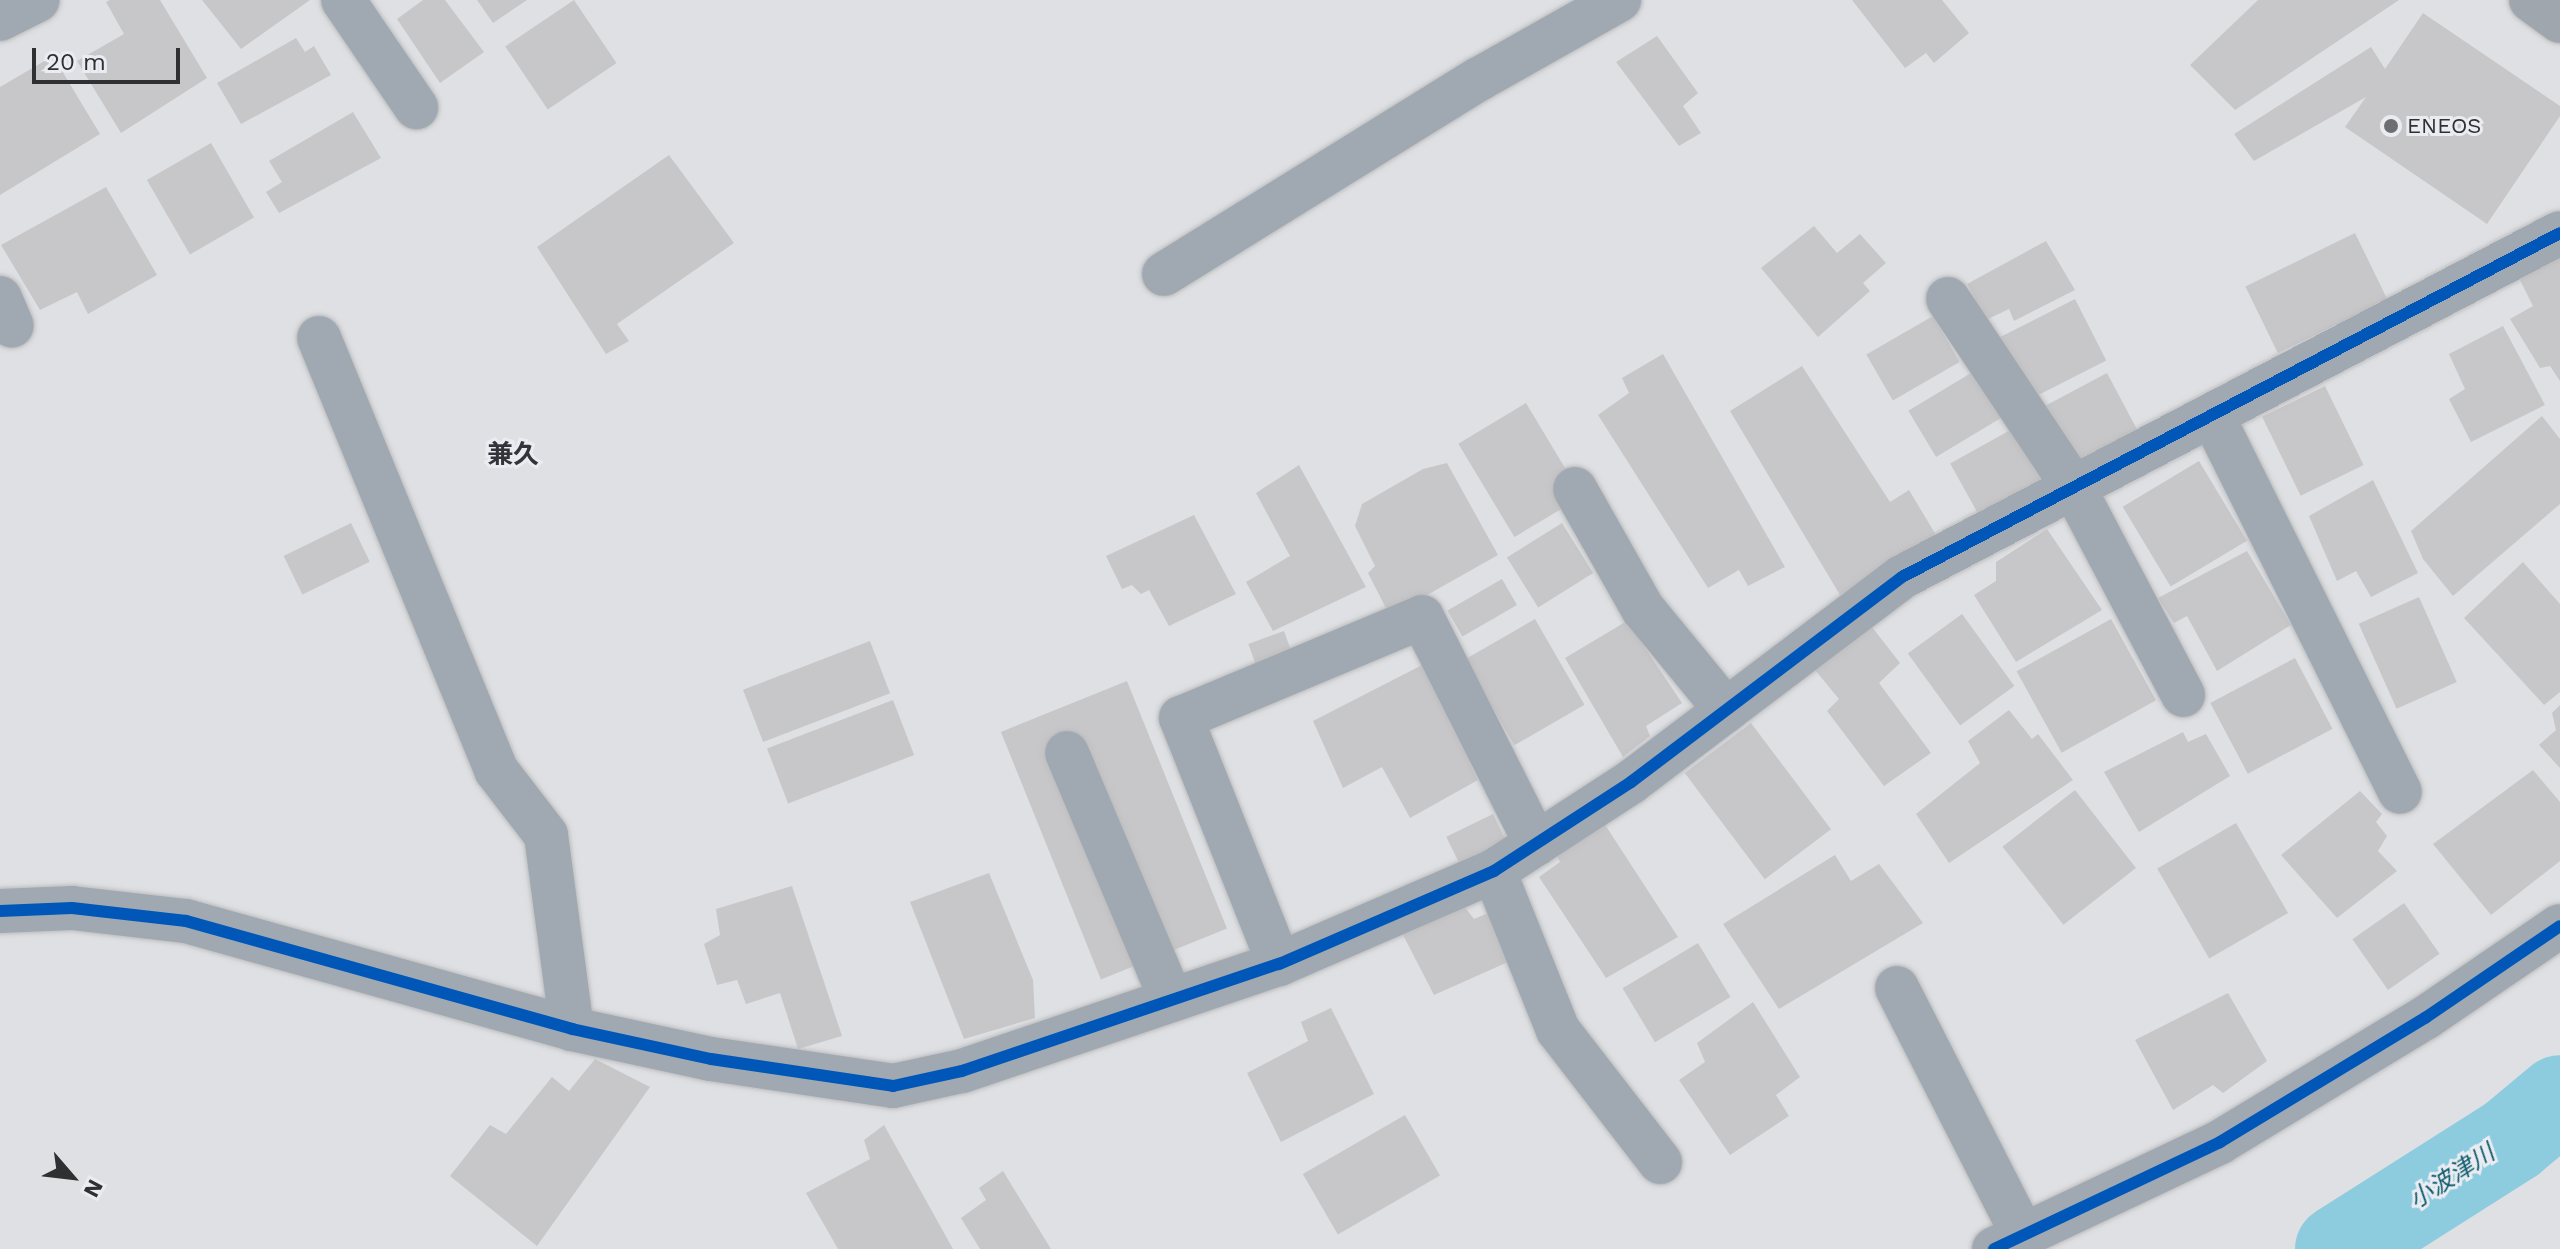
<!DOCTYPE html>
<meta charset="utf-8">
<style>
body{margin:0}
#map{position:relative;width:2560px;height:1249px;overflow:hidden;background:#dfe0e3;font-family:"Work Sans","Noto Sans JP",sans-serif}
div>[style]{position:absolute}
.river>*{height:88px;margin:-44px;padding:0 44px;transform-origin:44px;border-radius:44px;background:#8cccde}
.building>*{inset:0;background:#c7c7c9;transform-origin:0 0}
.roads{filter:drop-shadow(0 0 2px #bdbdbf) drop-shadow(0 0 2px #bdbdbf)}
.minor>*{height:44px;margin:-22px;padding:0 22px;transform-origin:22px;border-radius:22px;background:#a0a9b2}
.highway>*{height:44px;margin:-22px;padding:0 22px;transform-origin:22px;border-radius:22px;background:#a0a6ad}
.cycleway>*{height:12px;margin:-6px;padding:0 6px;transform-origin:6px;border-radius:6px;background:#0057b8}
.dots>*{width:22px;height:22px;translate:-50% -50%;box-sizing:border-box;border:4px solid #eaecf2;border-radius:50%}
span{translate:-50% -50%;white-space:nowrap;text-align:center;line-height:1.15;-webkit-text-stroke:6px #eaecf2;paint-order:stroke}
.poi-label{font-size:22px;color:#2f3032}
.left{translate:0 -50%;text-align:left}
.water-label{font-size:24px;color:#0e5b6c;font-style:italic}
.quarter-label{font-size:26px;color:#323439;font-weight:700}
.north{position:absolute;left:32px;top:1137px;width:80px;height:80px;-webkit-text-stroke:6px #eaecf2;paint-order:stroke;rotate:118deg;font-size:22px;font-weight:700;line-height:32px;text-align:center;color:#2f3032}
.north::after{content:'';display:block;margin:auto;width:28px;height:36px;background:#2f3032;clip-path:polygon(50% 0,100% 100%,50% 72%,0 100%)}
.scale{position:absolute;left:32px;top:48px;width:148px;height:36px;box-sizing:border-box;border:4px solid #2f3032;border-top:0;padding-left:10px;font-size:24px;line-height:28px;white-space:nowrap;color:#2f3032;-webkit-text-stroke:6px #eaecf2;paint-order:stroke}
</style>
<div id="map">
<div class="river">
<i style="left:2339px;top:1249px;width:205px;rotate:-32.4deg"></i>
<i style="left:2512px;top:1139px;width:62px;rotate:-39.8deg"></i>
</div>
<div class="building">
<i style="clip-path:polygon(110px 0,160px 0,207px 78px,121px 133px,77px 61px,124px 34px,106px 2px)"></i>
<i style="clip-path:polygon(202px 0,310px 0,241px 49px)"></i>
<i style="clip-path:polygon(423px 0,445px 0,484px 52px,440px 83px,397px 19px)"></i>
<i style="clip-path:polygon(477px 0,527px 0,493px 23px)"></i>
<i style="left:574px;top:0;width:76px;height:83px;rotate:56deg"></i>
<i style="clip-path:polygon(1852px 0,1942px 0,1969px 33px,1934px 63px,1926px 53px,1905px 68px)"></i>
<i style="clip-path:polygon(2258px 0,2399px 0,2235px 110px,2190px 65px)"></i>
<i style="clip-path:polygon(2423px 13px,2560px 106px,2560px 116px,2487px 224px,2345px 127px,2366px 97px,2254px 161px,2234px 134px,2371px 47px,2385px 69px)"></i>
<i style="clip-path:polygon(1657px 36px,1698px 93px,1683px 106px,1701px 133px,1679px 146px,1616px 62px)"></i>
<i style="clip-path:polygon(296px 38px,305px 52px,314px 46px,331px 75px,241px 124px,217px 83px)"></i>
<i style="clip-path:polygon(53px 56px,100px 134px,0 195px,0 87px)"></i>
<i style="clip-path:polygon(353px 112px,381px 158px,279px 213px,266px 192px,282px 182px,269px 161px)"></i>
<i style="left:211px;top:143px;width:86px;height:74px;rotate:60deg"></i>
<i style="clip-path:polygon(669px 155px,734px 243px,617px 324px,629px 341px,606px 354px,537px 247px)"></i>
<i style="clip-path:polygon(106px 187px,157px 275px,88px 314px,77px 292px,40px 310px,1px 245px)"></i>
<i style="clip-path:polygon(1814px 226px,1837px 253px,1860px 234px,1886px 263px,1863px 283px,1870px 291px,1818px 337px,1761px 268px)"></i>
<i style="left:2355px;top:233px;width:74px;height:122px;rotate:64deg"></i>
<i style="clip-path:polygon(2046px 241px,2075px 290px,2014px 321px,2009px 309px,1986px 320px,1967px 284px)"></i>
<i style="clip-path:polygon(2560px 254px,2560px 381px,2550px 366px,2540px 368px,2510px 319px,2533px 306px,2516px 272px)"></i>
<i style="left:2075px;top:299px;width:69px;height:85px;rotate:63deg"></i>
<i style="left:1933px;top:316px;width:53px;height:77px;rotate:60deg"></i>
<i style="clip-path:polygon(2503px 326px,2545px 405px,2471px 442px,2449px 399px,2465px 389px,2449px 354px)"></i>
<i style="clip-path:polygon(1663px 354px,1785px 567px,1748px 586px,1739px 570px,1708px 588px,1598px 415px,1629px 393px,1622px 378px)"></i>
<i style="clip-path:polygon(1802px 366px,1890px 502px,1909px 490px,1936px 535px,1840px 595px,1730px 411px)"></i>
<i style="left:1976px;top:370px;width:54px;height:79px;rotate:59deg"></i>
<i style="left:2107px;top:373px;width:66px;height:73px;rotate:62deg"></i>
<i style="left:2325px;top:386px;width:88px;height:70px;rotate:64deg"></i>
<i style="left:1526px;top:403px;width:109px;height:79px;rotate:59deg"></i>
<i style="clip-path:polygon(2542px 416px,2560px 439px,2560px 504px,2453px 596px,2423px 559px,2411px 531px)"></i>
<i style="left:2014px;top:428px;width:63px;height:73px;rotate:61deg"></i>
<i style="left:2199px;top:461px;width:93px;height:89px;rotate:59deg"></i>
<i style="clip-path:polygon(1447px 463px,1498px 555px,1390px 616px,1368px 573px,1375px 566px,1355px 526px,1362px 504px,1423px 469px)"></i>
<i style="clip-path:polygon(1299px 465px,1366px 587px,1273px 631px,1246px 582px,1290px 556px,1256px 493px)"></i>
<i style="clip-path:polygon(2373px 480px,2418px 573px,2371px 597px,2356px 571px,2337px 581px,2309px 516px)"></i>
<i style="clip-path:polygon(1194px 515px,1236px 594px,1169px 626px,1149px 590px,1141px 594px,1132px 585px,1122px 589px,1106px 556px)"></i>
<i style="left:351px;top:523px;width:43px;height:75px;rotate:64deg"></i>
<i style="left:1562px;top:523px;width:59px;height:65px;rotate:58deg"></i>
<i style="clip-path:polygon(2047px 529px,2102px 610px,2016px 662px,1974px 595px,1996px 581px,1996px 562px)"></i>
<i style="clip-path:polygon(2247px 551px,2291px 625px,2217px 671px,2187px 616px,2174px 623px,2158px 598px)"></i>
<i style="clip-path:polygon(2523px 562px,2560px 604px,2560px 692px,2544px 705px,2464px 618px)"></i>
<i style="left:1502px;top:579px;width:30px;height:63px;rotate:60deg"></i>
<i style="left:2419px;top:597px;width:93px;height:66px;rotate:66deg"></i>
<i style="left:1962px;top:614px;width:89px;height:67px;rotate:54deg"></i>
<i style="left:1535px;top:619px;width:99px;height:81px;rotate:60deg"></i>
<i style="left:2111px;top:619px;width:93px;height:108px;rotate:61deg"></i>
<i style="clip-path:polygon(1627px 621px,1682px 703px,1646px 726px,1650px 736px,1623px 757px,1565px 658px)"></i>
<i style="clip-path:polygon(1872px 627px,1900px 663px,1879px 683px,1931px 753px,1884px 786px,1827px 711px,1839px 699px,1815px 670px)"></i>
<i style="left:1284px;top:631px;width:32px;height:38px;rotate:70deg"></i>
<i style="left:870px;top:641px;width:56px;height:136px;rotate:69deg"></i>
<i style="left:2295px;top:658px;width:80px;height:96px;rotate:62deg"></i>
<i style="clip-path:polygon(1424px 664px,1478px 780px,1410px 818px,1382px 767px,1343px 788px,1313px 721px)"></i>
<i style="left:1127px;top:681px;width:267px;height:136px;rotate:68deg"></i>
<i style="left:893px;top:700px;width:59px;height:135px;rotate:69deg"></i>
<i style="clip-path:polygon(2560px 705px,2560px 768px,2539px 745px,2556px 730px,2552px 713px)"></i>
<i style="clip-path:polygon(2009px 710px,2032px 739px,2038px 734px,2073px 780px,1949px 863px,1916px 814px,1980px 763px,1968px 741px)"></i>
<i style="left:1751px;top:723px;width:133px;height:83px;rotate:53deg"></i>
<i style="clip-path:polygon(2183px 732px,2188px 742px,2206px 734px,2230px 776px,2139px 832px,2104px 772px)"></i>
<i style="clip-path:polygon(2533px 770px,2560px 802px,2560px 861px,2491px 915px,2433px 844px)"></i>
<i style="left:2075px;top:790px;width:99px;height:92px;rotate:52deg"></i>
<i style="clip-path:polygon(2360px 791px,2382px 814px,2376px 822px,2387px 836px,2378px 851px,2397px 871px,2337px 918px,2281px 855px)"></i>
<i style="left:1493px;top:814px;width:30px;height:52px;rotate:64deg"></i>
<i style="clip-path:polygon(1600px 817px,1678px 937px,1606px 978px,1539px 877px,1560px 862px,1555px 852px)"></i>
<i style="left:2236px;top:823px;width:104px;height:91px;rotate:60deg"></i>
<i style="clip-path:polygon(1835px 855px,1851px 881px,1879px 864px,1923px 923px,1779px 1009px,1723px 924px)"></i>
<i style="clip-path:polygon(989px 873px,1033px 980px,1035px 1018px,964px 1039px,910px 902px)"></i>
<i style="clip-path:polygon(792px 886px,842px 1036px,798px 1049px,780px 993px,746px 1004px,737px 980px,717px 985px,704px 944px,720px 935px,716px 909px)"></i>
<i style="clip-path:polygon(1461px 902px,1474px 919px,1493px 911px,1517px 958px,1434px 995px,1402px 933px)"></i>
<i style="left:2404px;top:903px;width:62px;height:63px;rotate:55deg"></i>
<i style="left:1698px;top:943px;width:63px;height:88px;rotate:59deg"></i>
<i style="clip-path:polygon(2228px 993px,2267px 1061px,2223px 1093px,2213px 1085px,2173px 1110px,2135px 1040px)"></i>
<i style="clip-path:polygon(1753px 1002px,1800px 1077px,1776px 1095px,1789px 1116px,1730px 1155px,1679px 1080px,1705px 1062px,1697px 1043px)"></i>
<i style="clip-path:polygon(1331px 1008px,1374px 1094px,1281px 1142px,1247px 1073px,1308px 1041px,1301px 1022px)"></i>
<i style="clip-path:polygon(595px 1059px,650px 1087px,537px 1246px,450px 1176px,490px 1125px,506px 1134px,552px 1077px,569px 1091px)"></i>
<i style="left:1405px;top:1115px;width:70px;height:118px;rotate:60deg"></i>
<i style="clip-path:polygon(884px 1125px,953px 1249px,838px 1249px,806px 1193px,870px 1159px,864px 1140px)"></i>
<i style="clip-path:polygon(1003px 1171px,1051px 1249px,980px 1249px,961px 1218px,986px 1200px,979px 1188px)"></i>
</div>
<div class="roads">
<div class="minor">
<i style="left:343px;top:0;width:130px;rotate:55.7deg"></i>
<i style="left:0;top:19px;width:42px;rotate:-26.6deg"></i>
<i style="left:1164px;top:274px;width:370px;rotate:-31.8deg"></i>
<i style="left:1479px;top:79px;width:161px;rotate:-29.4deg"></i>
<i style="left:0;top:298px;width:30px;rotate:67deg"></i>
<i style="left:1948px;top:299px;width:227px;rotate:56.3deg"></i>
<i style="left:2074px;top:488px;width:234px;rotate:62.2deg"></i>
<i style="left:319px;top:338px;width:467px;rotate:67.7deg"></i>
<i style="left:496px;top:770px;width:82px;rotate:52.4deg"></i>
<i style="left:546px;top:835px;width:196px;rotate:82.4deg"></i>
<i style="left:2212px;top:415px;width:421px;rotate:63.5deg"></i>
<i style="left:1575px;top:489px;width:138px;rotate:60.5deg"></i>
<i style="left:1643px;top:609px;width:131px;rotate:50.6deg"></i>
<i style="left:1067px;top:753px;width:267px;rotate:67.1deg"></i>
<i style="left:1494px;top:871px;width:171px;rotate:68.1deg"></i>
<i style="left:1558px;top:1030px;width:167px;rotate:52.3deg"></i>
<i style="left:0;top:911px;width:72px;rotate:-2.4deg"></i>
<i style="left:72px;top:908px;width:115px;rotate:6.5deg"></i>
<i style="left:186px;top:921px;width:401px;rotate:15.6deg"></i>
<i style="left:572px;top:1029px;width:142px;rotate:12.2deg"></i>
<i style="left:711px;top:1059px;width:184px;rotate:8.4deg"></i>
<i style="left:893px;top:1086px;width:71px;rotate:-12.3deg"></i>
<i style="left:962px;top:1071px;width:335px;rotate:-18.7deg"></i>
<i style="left:1279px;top:964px;width:234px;rotate:-23.4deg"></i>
<i style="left:1494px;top:871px;width:163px;rotate:-33deg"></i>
<i style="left:1631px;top:782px;width:340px;rotate:-37.1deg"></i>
<i style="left:1902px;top:577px;width:742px;rotate:-27.6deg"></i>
<i style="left:1279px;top:964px;width:265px;rotate:-111.7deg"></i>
<i style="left:1181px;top:718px;width:261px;rotate:-22.7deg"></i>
<i style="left:1422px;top:617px;width:254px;rotate:63.3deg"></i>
<i style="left:1897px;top:988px;width:280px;rotate:63deg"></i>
<i style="left:1994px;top:1249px;width:250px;rotate:-25.3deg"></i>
<i style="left:2220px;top:1142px;width:240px;rotate:-31.2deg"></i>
<i style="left:2425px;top:1018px;width:163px;rotate:-34.3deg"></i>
</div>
<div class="highway">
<i style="left:2531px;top:0;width:36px;rotate:36deg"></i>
</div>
</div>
<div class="cycleway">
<i style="left:0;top:911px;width:72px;rotate:-2.4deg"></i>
<i style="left:72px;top:908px;width:115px;rotate:6.5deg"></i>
<i style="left:186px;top:921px;width:401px;rotate:15.6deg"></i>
<i style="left:572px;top:1029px;width:142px;rotate:12.2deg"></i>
<i style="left:711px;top:1059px;width:184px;rotate:8.4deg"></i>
<i style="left:893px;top:1086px;width:71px;rotate:-12.3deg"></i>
<i style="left:962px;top:1071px;width:335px;rotate:-18.7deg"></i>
<i style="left:1279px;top:964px;width:234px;rotate:-23.4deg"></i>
<i style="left:1494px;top:871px;width:163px;rotate:-33deg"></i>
<i style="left:1631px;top:782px;width:340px;rotate:-37.1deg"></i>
<i style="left:1902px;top:577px;width:742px;rotate:-27.6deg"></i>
<i style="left:1994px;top:1249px;width:250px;rotate:-25.3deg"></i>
<i style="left:2220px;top:1142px;width:240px;rotate:-31.2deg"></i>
<i style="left:2425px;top:1018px;width:163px;rotate:-34.3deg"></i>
</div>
<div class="dots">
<i style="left:2391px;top:126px;background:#6d6e70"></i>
</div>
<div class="poi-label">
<span class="left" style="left:2407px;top:126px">ENEOS</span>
</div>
<div class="water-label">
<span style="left:2452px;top:1177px;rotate:-33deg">小波津川</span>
</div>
<div class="quarter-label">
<span style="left:513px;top:455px">兼久</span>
</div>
<div class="north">N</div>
<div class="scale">20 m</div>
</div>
